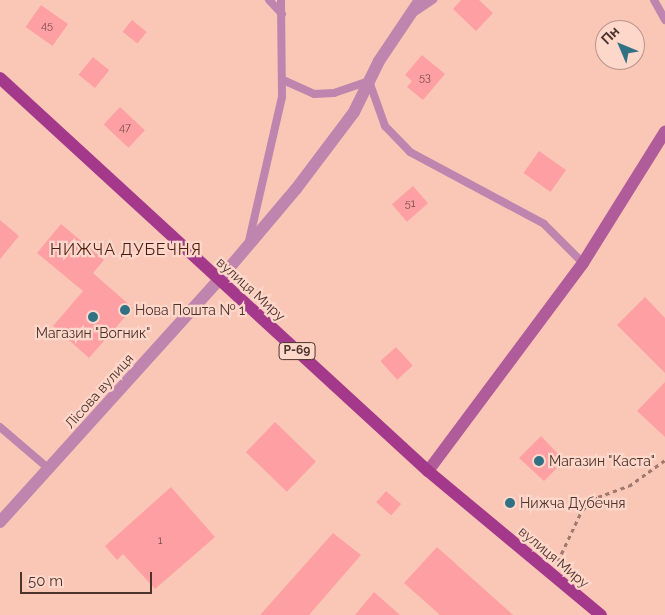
<!DOCTYPE html>
<meta charset="utf-8">
<style>
body{margin:0}
#map{position:relative;width:665px;height:615px;overflow:hidden;background:#fac7b7;font-family:Raleway,sans-serif}
div>[style]{position:absolute}
.building>*{inset:0;background:#fea0a3;transform-origin:0 0}
.path>*{height:3px;margin-top:-1.5px;transform-origin:0;background:repeating-linear-gradient(90deg,#9f796e 0 4px,transparent 0 8px)}
.lane>*{height:8px;margin:-4px;padding:0 4px;transform-origin:4px;border-radius:4px;background:#bf85ae}
.street>*{height:12px;margin:-6px;padding:0 6px;transform-origin:6px;border-radius:6px;background:#bf85ae}
.secondary>*{height:12px;margin:-6px;padding:0 6px;transform-origin:6px;border-radius:6px;background:#b05b9a}
.primary>*{height:12px;margin:-6px;padding:0 6px;transform-origin:6px;border-radius:6px;background:#a4388b}
.dots>*{width:14px;height:14px;translate:-50% -50%;box-sizing:border-box;border:2px solid #fed7cb;border-radius:50%}
span{translate:-50% -50%;white-space:nowrap;text-align:center;line-height:1.15;-webkit-text-stroke:4.5px #fed7cb;paint-order:stroke}
.number-label{font-size:11px;color:#784e49}
.number-label span{-webkit-text-stroke-width:0}
.shield-label span{padding:1px 4px;background:#fed7cb;border:1px solid;border-radius:4px;-webkit-text-stroke-width:0}
.shield-label{font-size:12px;color:#4c332b;font-weight:700}
.street-label{font-size:14px;color:#4c332b}
.poi-label{font-size:14px;color:#4c332b}
.left{translate:0 -50%;text-align:left}
.quarter-label{font-size:16px;color:#4d1c0d;letter-spacing:1px}
.north{position:absolute;left:595px;top:20px;width:50px;height:50px;box-sizing:border-box;background:#fed7cb;border:1px solid #b7958b;border-radius:50%;rotate:315deg;font-size:14px;font-weight:700;line-height:20px;text-align:center;color:#4c332b}
.north::after{content:'';display:block;margin:auto;width:18px;height:22px;background:#307284;clip-path:polygon(50% 0,100% 100%,50% 72%,0 100%)}
.scale{position:absolute;left:20px;top:572px;width:132px;height:22px;box-sizing:border-box;border:2px solid #4c332b;border-top:0;padding-left:6px;font-size:15px;line-height:18px;white-space:nowrap;color:#4c332b;-webkit-text-stroke:4px #fed7cb;paint-order:stroke}
</style>
<div id="map">
<div class="building">
<i style="clip-path:polygon(461px 0,479px 0,493px 13px,476px 31px,453px 9px)"></i>
<i style="left:41px;top:5px;width:33px;height:27px;rotate:35deg"></i>
<i style="left:132px;top:20px;width:19px;height:15px;rotate:39deg"></i>
<i style="clip-path:polygon(422px 55px,445px 74px,423px 100px,407px 87px,412px 81px,405px 75px)"></i>
<i style="left:93px;top:57px;width:21px;height:23px;rotate:39deg"></i>
<i style="left:120px;top:107px;width:34px;height:24px;rotate:43deg"></i>
<i style="left:539px;top:151px;width:33px;height:27px;rotate:35deg"></i>
<i style="left:413px;top:186px;width:23px;height:28px;rotate:49deg"></i>
<i style="clip-path:polygon(0 220px,19px 236px,0 259px)"></i>
<i style="clip-path:polygon(61px 224px,104px 260px,93px 273px,133px 308px,89px 358px,53px 326px,83px 291px,37px 253px)"></i>
<i style="clip-path:polygon(645px 297px,665px 318px,665px 373px,617px 325px)"></i>
<i style="left:396px;top:347px;width:25px;height:21px;rotate:48deg"></i>
<i style="clip-path:polygon(665px 382px,665px 437px,637px 411px)"></i>
<i style="left:275px;top:422px;width:57px;height:42px;rotate:44deg"></i>
<i style="clip-path:polygon(541px 436px,560px 456px,553px 464px,557px 468px,544px 481px,519px 458px)"></i>
<i style="clip-path:polygon(171px 487px,215px 537px,155px 589px,123px 554px,117px 560px,105px 546px)"></i>
<i style="left:386px;top:491px;width:20px;height:15px;rotate:41deg"></i>
<i style="clip-path:polygon(333px 533px,361px 555px,309px 615px,260px 615px)"></i>
<i style="clip-path:polygon(437px 547px,513px 615px,440px 615px,404px 583px)"></i>
<i style="clip-path:polygon(374px 592px,400px 615px,355px 615px)"></i>
</div>
<div class="path">
<i style="left:558px;top:561px;width:56px;rotate:-64.8deg"></i>
<i style="left:582px;top:510px;width:21px;rotate:-39deg"></i>
<i style="left:598px;top:497px;width:33px;rotate:-20deg"></i>
<i style="left:629px;top:486px;width:44px;rotate:-35.8deg"></i>
</div>
<div class="lane">
<i style="left:269px;top:0;width:19px;rotate:47deg"></i>
<i style="left:654px;top:0;width:23px;rotate:61deg"></i>
<i style="left:415px;top:12px;width:22px;rotate:-34deg"></i>
<i style="left:283px;top:80px;width:34px;rotate:24deg"></i>
<i style="left:314px;top:94px;width:20px;rotate:-3deg"></i>
<i style="left:334px;top:93px;width:37px;rotate:-19deg"></i>
<i style="left:369px;top:81px;width:48px;rotate:70.4deg"></i>
<i style="left:385px;top:126px;width:36px;rotate:46deg"></i>
<i style="left:410px;top:152px;width:152px;rotate:28.2deg"></i>
<i style="left:544px;top:224px;width:55px;rotate:45deg"></i>
<i style="left:249px;top:241px;width:148px;rotate:-77.1deg"></i>
<i style="left:282px;top:97px;width:97px;rotate:-90.6deg"></i>
<i style="left:0;top:427px;width:65px;rotate:40.6deg"></i>
</div>
<div class="street">
<i style="left:0;top:522px;width:326px;rotate:-47.9deg"></i>
<i style="left:219px;top:280px;width:119px;rotate:-49.8deg"></i>
<i style="left:296px;top:189px;width:96px;rotate:-53deg"></i>
<i style="left:354px;top:112px;width:57px;rotate:-63.9deg"></i>
<i style="left:379px;top:61px;width:73px;rotate:-56.1deg"></i>
</div>
<div class="secondary">
<i style="left:428px;top:471px;width:259px;rotate:-53.3deg"></i>
<i style="left:583px;top:263px;width:155px;rotate:-58deg"></i>
</div>
<div class="primary">
<i style="left:0;top:78px;width:581px;rotate:42.56deg"></i>
<i style="left:428px;top:471px;width:225px;rotate:39.8deg"></i>
</div>
<div class="dots">
<i style="left:125px;top:310px;background:#307284"></i>
<i style="left:93px;top:317px;background:#307284"></i>
<i style="left:539px;top:461px;background:#307284"></i>
<i style="left:510px;top:503px;background:#307284"></i>
</div>
<div class="number-label">
<span style="left:47px;top:26px">45</span>
<span style="left:425px;top:78px">53</span>
<span style="left:125px;top:128px">47</span>
<span style="left:410px;top:204px">51</span>
<span style="left:160px;top:541px">1</span>
</div>
<div class="shield-label">
<span style="left:297px;top:351px">Р-69</span>
</div>
<div class="street-label">
<span style="left:251px;top:289px;rotate:42deg">вулиця Миру</span>
<span style="left:99px;top:391px;rotate:-48deg">Лісова вулиця</span>
<span style="left:554px;top:557px;rotate:40deg">вулиця Миру</span>
</div>
<div class="poi-label">
<span class="left" style="left:135px;top:310px">Нова Пошта № 1</span>
<span style="left:93px;top:333px">Магазин "Вогник"</span>
<span class="left" style="left:549px;top:461px">Магазин "Каста"</span>
<span class="left" style="left:520px;top:503px">Нижча Дубечня</span>
</div>
<div class="quarter-label">
<span style="left:126px;top:250px">НИЖЧА ДУБЕЧНЯ</span>
</div>
<div class="north">Пн</div>
<div class="scale">50 m</div>
</div>
